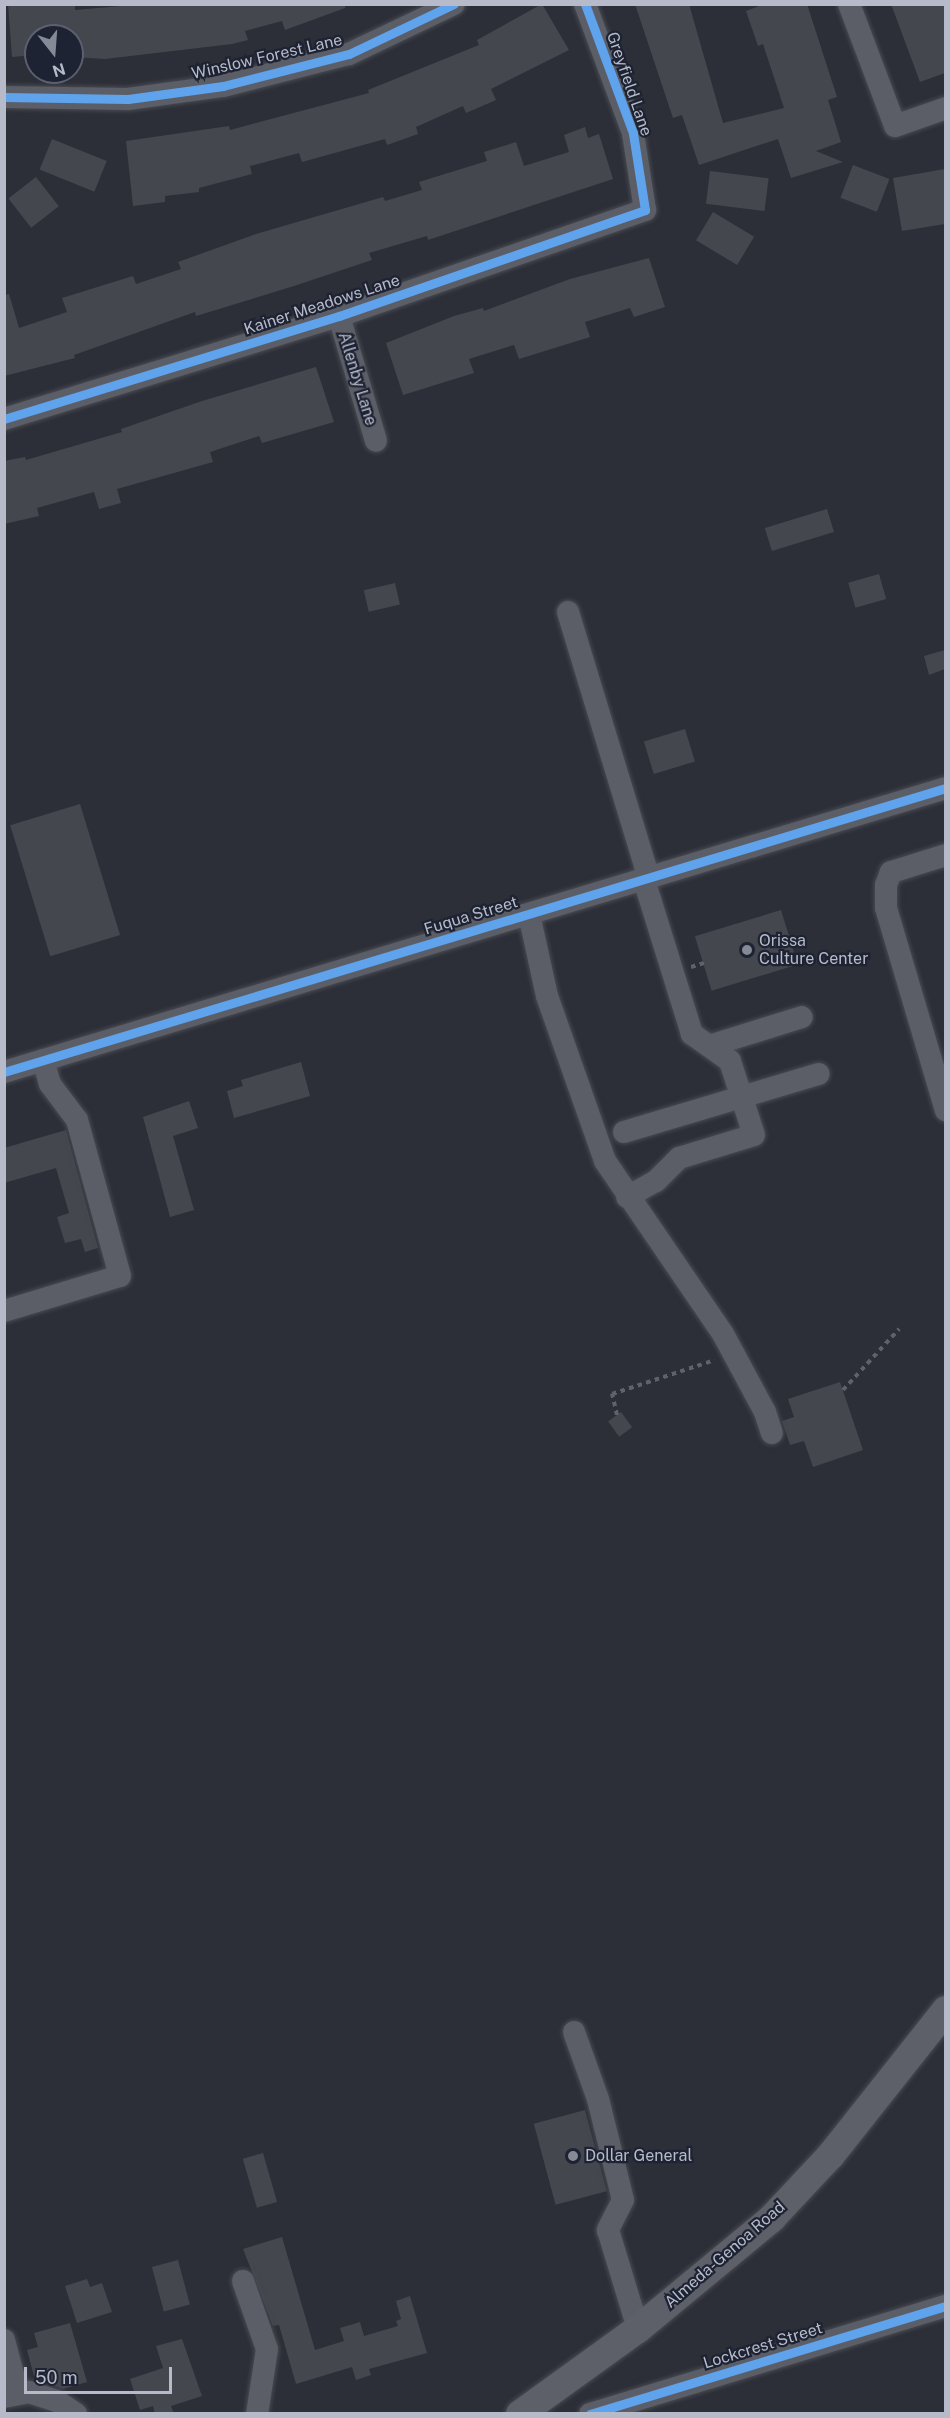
<!DOCTYPE html>
<style>
body{margin:0}
#map{position:relative;width:950px;height:2418px;overflow:hidden;background:#2c2f38;font-family:"Public Sans",sans-serif}
div>[style]{position:absolute}
.building>*{inset:0;background:#45474f;transform-origin:0 0}
.path>*{height:4px;margin-top:-2px;transform-origin:0;background:repeating-linear-gradient(90deg,#5e626a 0 4.5px,transparent 0 9px)}
.roads{filter:drop-shadow(0 0 2px #484a51) drop-shadow(0 0 2px #484a51)}
.minor>*{height:22px;margin:-11px;padding:0 11px;transform-origin:11px;border-radius:11px;background:#5b5e66}
.major>*{height:28px;margin:-14px;padding:0 14px;transform-origin:14px;border-radius:14px;background:#5d6068}
.cycleway>*{height:9px;margin:-4.5px;padding:0 4.5px;transform-origin:4.5px;border-radius:4.5px;background:#60a3ed}
.dots>*{width:16px;height:16px;translate:-50% -50%;box-sizing:border-box;border:3px solid #1e2333;border-radius:50%}
span{translate:-50% -50%;white-space:nowrap;text-align:center;line-height:1.15;-webkit-text-stroke:4.5px #1e2333;paint-order:stroke}
.street-label{font-size:16px;color:#b6bac9}
.poi-label{font-size:16px;color:#b6bac9}
.left{translate:0 -50%;text-align:left}
.frame{position:absolute;inset:0;border:6px solid #b6bac9;pointer-events:none}
.north{position:absolute;left:24px;top:24px;width:60px;height:60px;box-sizing:border-box;background:#1e2333;border:2px solid #5b5f6f;border-radius:50%;rotate:163deg;font-size:16px;font-weight:700;line-height:24px;text-align:center;color:#b6bac9}
.north::after{content:'';display:block;margin:auto;width:21px;height:27px;background:#868996;clip-path:polygon(50% 0,100% 100%,50% 72%,0 100%)}
.scale{position:absolute;left:24px;top:2367px;width:148px;height:27px;box-sizing:border-box;border:3px solid #b6bac9;border-top:0;padding-left:8px;font-size:18px;line-height:21px;white-space:nowrap;color:#b6bac9;-webkit-text-stroke:4px #1e2333;paint-order:stroke}
</style>
<div id="map">
<div class="building">
<i style="clip-path:polygon(8px 4px,75px 4px,75px 10px,133px 5px,345px 4px,345px 8px,285px 30px,282px 21px,245px 31px,248px 40px,232px 44px,105px 59px,72px 57px,72px 36px,36px 36px,36px 55px,12px 57px)"></i>
<i style="clip-path:polygon(542px 4px,569px 50px,491px 89px,496px 100px,466px 113px,463px 106px,416px 127px,418px 134px,387px 145px,385px 139px,302px 162px,299px 153px,250px 166px,252px 174px,199px 188px,199px 192px,165px 196px,165px 202px,133px 206px,126px 141px,229px 126px,230px 130px,369px 93px,368px 90px,479px 45px,477px 40px)"></i>
<i style="clip-path:polygon(635px 4px,689px 4px,723px 123px,784px 108px,763px 44px,758px 46px,746px 11px,765px 4px,807px 4px,837px 97px,828px 100px,841px 142px,816px 151px,843px 162px,791px 178px,778px 139px,699px 165px,682px 115px,673px 118px)"></i>
<i style="clip-path:polygon(891px 4px,945px 4px,945px 73px,920px 82px)"></i>
<i style="clip-path:polygon(585px 127px,588px 138px,599px 134px,613px 179px,428px 240px,427px 236px,369px 253px,372px 260px,294px 286px,196px 316px,195px 312px,74px 355px,75px 358px,4px 376px,4px 295px,9px 294px,19px 328px,67px 312px,62px 298px,133px 276px,136px 284px,181px 269px,178px 262px,256px 234px,383px 197px,385px 201px,422px 190px,419px 182px,487px 161px,484px 152px,516px 142px,524px 166px,569px 152px,564px 135px)"></i>
<i style="left:52px;top:139px;width:59px;height:33px;rotate:22deg"></i>
<i style="left:853px;top:165px;width:39px;height:35px;rotate:21deg"></i>
<i style="clip-path:polygon(945px 169px,945px 224px,902px 231px,893px 178px)"></i>
<i style="left:710px;top:171px;width:59px;height:33px;rotate:7deg"></i>
<i style="left:36px;top:177px;width:37px;height:35px;rotate:52deg"></i>
<i style="left:713px;top:212px;width:48px;height:33px;rotate:31deg"></i>
<i style="clip-path:polygon(649px 258px,665px 307px,634px 317px,630px 308px,585px 322px,590px 337px,519px 359px,514px 345px,469px 359px,474px 373px,403px 395px,386px 343px,454px 316px,483px 308px,484px 311px,570px 279px)"></i>
<i style="clip-path:polygon(316px 367px,334px 422px,262px 443px,259px 436px,210px 452px,213px 462px,117px 489px,121px 503px,99px 509px,94px 492px,37px 508px,39px 516px,4px 524px,4px 461px,25px 457px,26px 460px,122px 432px,121px 429px,202px 401px)"></i>
<i style="left:827px;top:509px;width:24px;height:65px;rotate:73deg"></i>
<i style="left:879px;top:574px;width:26px;height:32px;rotate:74deg"></i>
<i style="left:395px;top:583px;width:22px;height:32px;rotate:77deg"></i>
<i style="clip-path:polygon(945px 650px,945px 669px,929px 675px,924px 656px)"></i>
<i style="left:685px;top:729px;width:34px;height:43px;rotate:73deg"></i>
<i style="left:80px;top:804px;width:137px;height:73px;rotate:73deg"></i>
<i style="left:781px;top:910px;width:57px;height:90px;rotate:73deg"></i>
<i style="clip-path:polygon(301px 1062px,310px 1096px,234px 1118px,227px 1091px,243px 1086px,241px 1080px)"></i>
<i style="clip-path:polygon(189px 1101px,198px 1128px,173px 1136px,194px 1210px,170px 1217px,143px 1117px)"></i>
<i style="clip-path:polygon(66px 1130px,98px 1248px,85px 1252px,81px 1239px,65px 1243px,57px 1217px,69px 1213px,56px 1168px,4px 1183px,4px 1148px)"></i>
<i style="clip-path:polygon(840px 1382px,863px 1450px,813px 1467px,804px 1441px,790px 1445px,782px 1421px,794px 1417px,788px 1399px)"></i>
<i style="left:621px;top:1412px;width:19px;height:16px;rotate:54deg"></i>
<i style="left:585px;top:2110px;width:84px;height:53px;rotate:75deg"></i>
<i style="left:263px;top:2153px;width:51px;height:21px;rotate:74deg"></i>
<i style="clip-path:polygon(282px 2237px,315px 2350px,344px 2341px,340px 2328px,360px 2322px,364px 2336px,398px 2326px,396px 2321px,401px 2319px,396px 2301px,410px 2296px,427px 2353px,369px 2369px,371px 2375px,356px 2380px,352px 2367px,296px 2384px,279px 2325px,273px 2326px,243px 2249px)"></i>
<i style="left:178px;top:2260px;width:46px;height:27px;rotate:75deg"></i>
<i style="clip-path:polygon(87px 2279px,90px 2287px,102px 2283px,112px 2312px,77px 2323px,65px 2286px)"></i>
<i style="clip-path:polygon(70px 2323px,87px 2382px,63px 2389px,46px 2383px,43px 2373px,34px 2376px,27px 2350px,38px 2347px,34px 2333px)"></i>
<i style="clip-path:polygon(182px 2339px,202px 2396px,171px 2406px,174px 2414px,155px 2414px,153px 2406px,140px 2410px,130px 2379px,163px 2368px,156px 2346px)"></i>
</div>
<div class="path">
<i style="left:691px;top:967px;width:14px;rotate:-17deg"></i>
<i style="left:843px;top:1390px;width:83px;rotate:-47.4deg"></i>
<i style="left:617px;top:1415px;width:22px;rotate:-103deg"></i>
<i style="left:612px;top:1394px;width:108px;rotate:-18.3deg"></i>
</div>
<div class="roads">
<div class="minor">
<i style="left:849px;top:4px;width:130px;rotate:69.3deg"></i>
<i style="left:895px;top:126px;width:54px;rotate:-19.4deg"></i>
<i style="left:4px;top:97px;width:124px;rotate:0.9deg"></i>
<i style="left:128px;top:99px;width:96px;rotate:-7.8deg"></i>
<i style="left:223px;top:86px;width:130px;rotate:-14.3deg"></i>
<i style="left:349px;top:54px;width:116px;rotate:-25.5deg"></i>
<i style="left:339px;top:316px;width:130px;rotate:73.5deg"></i>
<i style="left:4px;top:419px;width:350px;rotate:-17.1deg"></i>
<i style="left:339px;top:316px;width:324px;rotate:-19.1deg"></i>
<i style="left:645px;top:210px;width:78px;rotate:-98.9deg"></i>
<i style="left:633px;top:133px;width:138px;rotate:-110.4deg"></i>
<i style="left:568px;top:612px;width:278px;rotate:73.1deg"></i>
<i style="left:946px;top:855px;width:58px;rotate:162.8deg"></i>
<i style="left:891px;top:872px;width:14px;rotate:111deg"></i>
<i style="left:886px;top:885px;width:23px;rotate:90deg"></i>
<i style="left:886px;top:908px;width:211px;rotate:73.5deg"></i>
<i style="left:529px;top:914px;width:84px;rotate:77.6deg"></i>
<i style="left:547px;top:996px;width:175px;rotate:70.6deg"></i>
<i style="left:605px;top:1161px;width:209px;rotate:55.7deg"></i>
<i style="left:723px;top:1334px;width:89px;rotate:61.7deg"></i>
<i style="left:765px;top:1412px;width:22px;rotate:72deg"></i>
<i style="left:709px;top:1046px;width:97px;rotate:-17.3deg"></i>
<i style="left:4px;top:1072px;width:984px;rotate:-16.78deg"></i>
<i style="left:624px;top:1132px;width:203px;rotate:-16.6deg"></i>
<i style="left:627px;top:1197px;width:33px;rotate:-29deg"></i>
<i style="left:656px;top:1181px;width:33px;rotate:-45deg"></i>
<i style="left:679px;top:1158px;width:78px;rotate:-17deg"></i>
<i style="left:754px;top:1135px;width:78px;rotate:-108deg"></i>
<i style="left:730px;top:1061px;width:47px;rotate:-144.6deg"></i>
<i style="left:692px;top:1034px;width:161px;rotate:-107.3deg"></i>
<i style="left:4px;top:1311px;width:121px;rotate:-16.8deg"></i>
<i style="left:120px;top:1276px;width:162px;rotate:-105.4deg"></i>
<i style="left:77px;top:1120px;width:45px;rotate:-126.9deg"></i>
<i style="left:50px;top:1084px;width:25px;rotate:-106deg"></i>
<i style="left:574px;top:2032px;width:71px;rotate:70.3deg"></i>
<i style="left:598px;top:2099px;width:104px;rotate:76.1deg"></i>
<i style="left:623px;top:2200px;width:34px;rotate:117deg"></i>
<i style="left:608px;top:2230px;width:103px;rotate:73.1deg"></i>
<i style="left:243px;top:2281px;width:72px;rotate:70.6deg"></i>
<i style="left:267px;top:2349px;width:66px;rotate:98.7deg"></i>
<i style="left:4px;top:2340px;width:55px;rotate:75.2deg"></i>
<i style="left:4px;top:2397px;width:25px;rotate:-11deg"></i>
<i style="left:29px;top:2392px;width:29px;rotate:18deg"></i>
<i style="left:57px;top:2401px;width:23px;rotate:34deg"></i>
<i style="left:590px;top:2414px;width:372px;rotate:-16.9deg"></i>
</div>
<div class="major">
<i style="left:520px;top:2414px;width:145px;rotate:-35.8deg"></i>
<i style="left:638px;top:2329px;width:174px;rotate:-39.6deg"></i>
<i style="left:772px;top:2218px;width:86px;rotate:-46.9deg"></i>
<i style="left:831px;top:2155px;width:185px;rotate:-51.6deg"></i>
</div>
</div>
<div class="cycleway">
<i style="left:4px;top:97px;width:124px;rotate:0.9deg"></i>
<i style="left:128px;top:99px;width:96px;rotate:-7.8deg"></i>
<i style="left:223px;top:86px;width:130px;rotate:-14.3deg"></i>
<i style="left:349px;top:54px;width:116px;rotate:-25.5deg"></i>
<i style="left:4px;top:419px;width:350px;rotate:-17.1deg"></i>
<i style="left:339px;top:316px;width:324px;rotate:-19.1deg"></i>
<i style="left:645px;top:210px;width:78px;rotate:-98.9deg"></i>
<i style="left:633px;top:133px;width:138px;rotate:-110.4deg"></i>
<i style="left:4px;top:1072px;width:984px;rotate:-16.78deg"></i>
<i style="left:590px;top:2414px;width:372px;rotate:-16.9deg"></i>
</div>
<div class="dots">
<i style="left:747px;top:950px;background:#868996"></i>
<i style="left:573px;top:2156px;background:#868996"></i>
</div>
<div class="street-label">
<span style="left:267px;top:57px;rotate:-13deg">Winslow Forest Lane</span>
<span style="left:629px;top:84px;rotate:71deg">Greyfield Lane</span>
<span style="left:322px;top:305px;rotate:-18deg">Kainer Meadows Lane</span>
<span style="left:357px;top:379px;rotate:73deg">Allenby Lane</span>
<span style="left:471px;top:916px;rotate:-17deg">Fuqua Street</span>
<span style="left:725px;top:2255px;rotate:-41deg">Almeda-Genoa Road</span>
<span style="left:763px;top:2346px;rotate:-17deg">Lockcrest Street</span>
</div>
<div class="poi-label">
<span class="left" style="left:759px;top:950px">Orissa<br>Culture Center</span>
<span class="left" style="left:585px;top:2156px">Dollar General</span>
</div>
<div class="frame"></div>
<div class="north">N</div>
<div class="scale">50 m</div>
</div>
